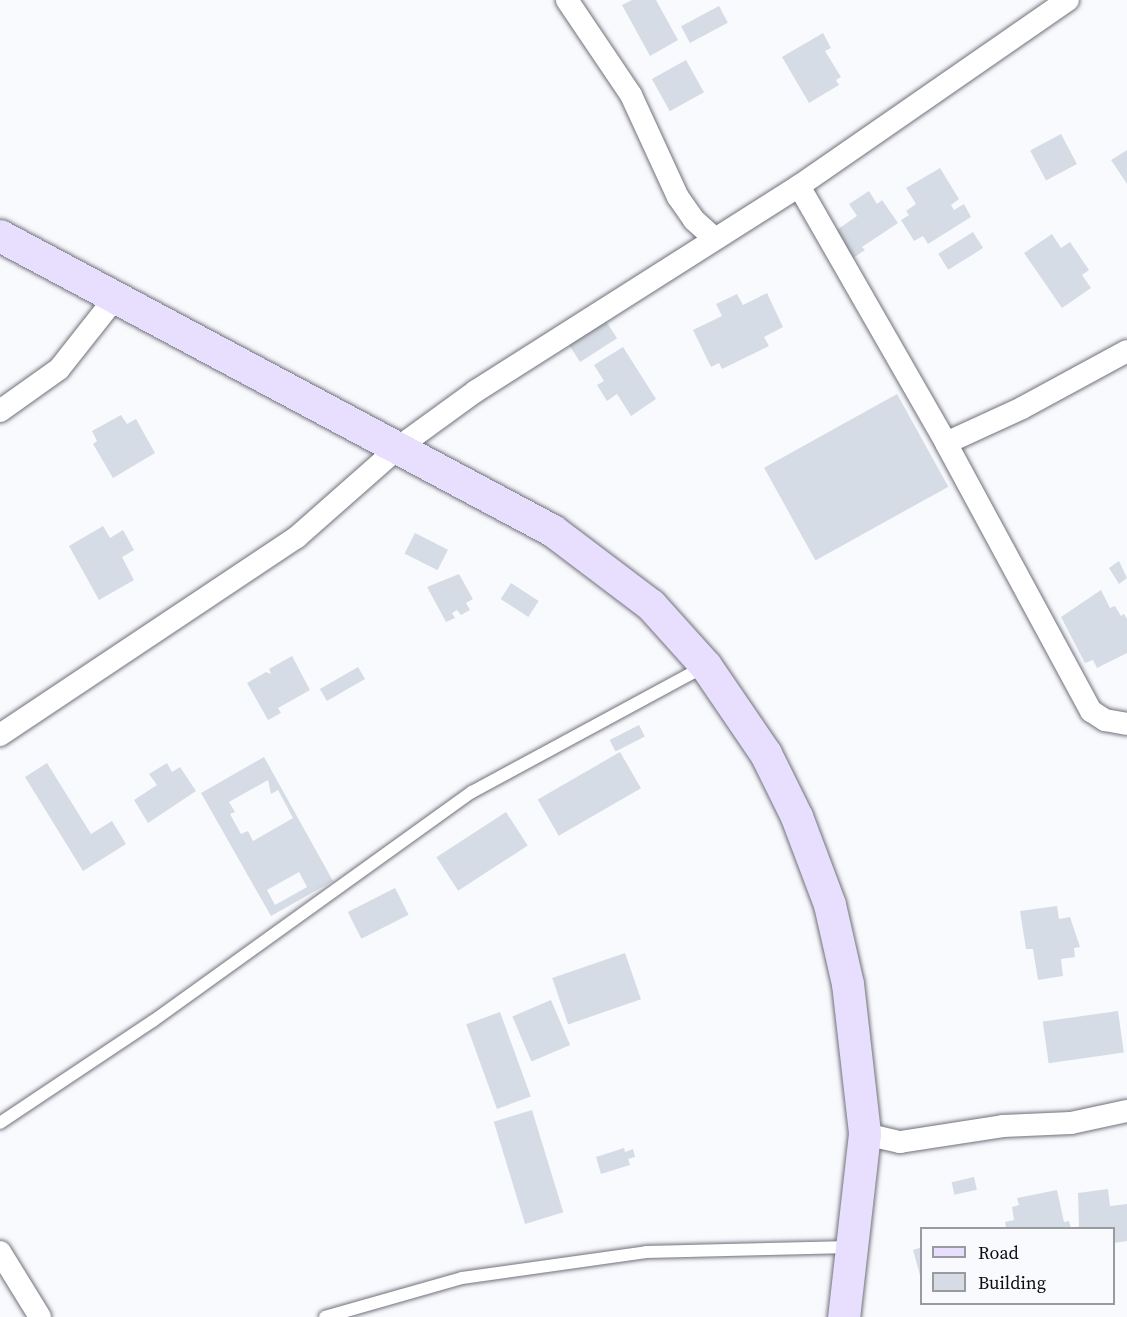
<!DOCTYPE html>
<style>
body{margin:0}
#map{position:relative;width:1127px;height:1317px;overflow:hidden;background:#f9fafe;font-family:"Source Serif 4",serif}
div>[style]{position:absolute}
.building>*{inset:0;background:#d6dce5;transform-origin:0 0}
.roads{filter:drop-shadow(0 0 2px #70717a) drop-shadow(0 0 2px #70717a)}
.lane>*{height:12px;margin:-6px;padding:0 6px;transform-origin:6px;border-radius:6px;background:#fff}
.street>*{height:22px;margin:-11px;padding:0 11px;transform-origin:11px;border-radius:11px;background:#fff}
.secondary>*{height:32px;margin:-16px;padding:0 16px;transform-origin:16px;border-radius:16px;background:#e8defd}
span{translate:-50% -50%;white-space:nowrap;text-align:center;line-height:1.15;-webkit-text-stroke:4.5px #f9fafe;paint-order:stroke}
.legend{position:absolute;left:920px;top:1227px;width:195px;height:78px;box-sizing:border-box;background:#f9fafe;border:2px solid #9a9b9e;margin:0;padding:8px 10px;list-style:none;font-size:18px;color:#0b0c0f}
.legend li{display:flex;align-items:center;gap:12px;height:30px}
.legend b{width:30px;border:2px solid #9a9b9e}
</style>
<div id="map">
<div class="building">
<i style="clip-path:polygon(632px 0,656px 0,678px 40px,650px 56px,622px 5px)"></i>
<i style="left:719px;top:6px;width:19px;height:43px;rotate:62deg"></i>
<i style="clip-path:polygon(823px 33px,831px 48px,825px 51px,841px 77px,836px 80px,839px 85px,809px 103px,782px 57px)"></i>
<i style="left:686px;top:60px;width:37px;height:39px;rotate:61deg"></i>
<i style="left:1061px;top:134px;width:34px;height:35px;rotate:62deg"></i>
<i style="clip-path:polygon(1127px 150px,1127px 184px,1111px 160px)"></i>
<i style="clip-path:polygon(940px 168px,959px 199px,951px 205px,954px 210px,964px 204px,971px 217px,928px 244px,923px 236px,914px 241px,901px 220px,909px 215px,906px 211px,916px 204px,906px 188px)"></i>
<i style="clip-path:polygon(869px 191px,877px 204px,882px 200px,898px 223px,862px 247px,865px 250px,853px 258px,834px 232px,857px 216px,849px 204px)"></i>
<i style="left:973px;top:232px;width:19px;height:41px;rotate:58deg"></i>
<i style="clip-path:polygon(1052px 234px,1061px 248px,1070px 242px,1089px 270px,1082px 275px,1091px 288px,1062px 308px,1024px 253px)"></i>
<i style="clip-path:polygon(767px 293px,783px 327px,764px 337px,769px 346px,722px 369px,719px 363px,711px 367px,693px 330px,722px 316px,716px 304px,737px 294px,743px 305px)"></i>
<i style="left:604px;top:318px;width:24px;height:44px;rotate:57deg"></i>
<i style="clip-path:polygon(623px 347px,656px 399px,631px 416px,617px 394px,607px 401px,597px 385px,604px 381px,594px 365px)"></i>
<i style="left:897px;top:394px;width:106px;height:152px;rotate:61deg"></i>
<i style="clip-path:polygon(121px 415px,127px 424px,136px 419px,155px 453px,113px 478px,93px 444px,97px 441px,92px 431px)"></i>
<i style="clip-path:polygon(103px 526px,110px 538px,123px 530px,134px 550px,122px 557px,134px 580px,99px 600px,69px 546px)"></i>
<i style="left:415px;top:533px;width:37px;height:23px;rotate:27deg"></i>
<i style="clip-path:polygon(1119px 561px,1127px 578px,1119px 584px,1109px 568px)"></i>
<i style="clip-path:polygon(459px 574px,473px 599px,466px 603px,470px 610px,461px 615px,457px 610px,452px 613px,455px 618px,446px 622px,427px 587px)"></i>
<i style="left:511px;top:583px;width:33px;height:19px;rotate:33deg"></i>
<i style="clip-path:polygon(1101px 590px,1110px 608px,1115px 606px,1121px 616px,1124px 614px,1127px 619px,1127px 653px,1097px 668px,1093px 660px,1085px 663px,1061px 617px)"></i>
<i style="clip-path:polygon(292px 656px,310px 690px,278px 708px,281px 713px,268px 720px,247px 683px,266px 672px,271px 674px,269px 669px)"></i>
<i style="left:358px;top:667px;width:14px;height:44px;rotate:60deg"></i>
<i style="left:639px;top:725px;width:13px;height:33px;rotate:63deg"></i>
<i style="left:620px;top:752px;width:42px;height:95px;rotate:60deg"></i>
<i style="clip-path:polygon(evenodd,264px 757px,333px 881px,271px 916px,201px 793px,264px 757px,268px 780px,271px 794px,278px 790px,293px 818px,253px 841px,248px 831px,241px 834px,230px 814px,235px 812px,229px 802px,268px 780px,264px 757px,299px 872px,307px 887px,275px 905px,267px 890px,299px 872px)"></i>
<i style="clip-path:polygon(47px 763px,91px 834px,112px 821px,126px 844px,83px 871px,25px 777px)"></i>
<i style="clip-path:polygon(167px 763px,172px 772px,180px 767px,196px 791px,148px 823px,134px 800px,157px 785px,149px 774px)"></i>
<i style="left:506px;top:812px;width:40px;height:83px;rotate:57deg"></i>
<i style="left:395px;top:888px;width:30px;height:53px;rotate:63deg"></i>
<i style="clip-path:polygon(1057px 906px,1059px 919px,1070px 917px,1080px 947px,1074px 948px,1075px 957px,1061px 959px,1063px 976px,1038px 980px,1033px 949px,1026px 949px,1020px 911px)"></i>
<i style="left:625px;top:953px;width:49px;height:77px;rotate:71deg"></i>
<i style="left:551px;top:1000px;width:49px;height:42px;rotate:67deg"></i>
<i style="left:1118px;top:1011px;width:42px;height:76px;rotate:82deg"></i>
<i style="left:500px;top:1012px;width:90px;height:36px;rotate:70deg"></i>
<i style="left:532px;top:1110px;width:107px;height:40px;rotate:73deg"></i>
<i style="clip-path:polygon(624px 1148px,625px 1152px,633px 1149px,635px 1157px,628px 1159px,630px 1165px,601px 1174px,596px 1157px)"></i>
<i style="left:974px;top:1177px;width:13px;height:23px;rotate:77deg"></i>
<i style="clip-path:polygon(1108px 1189px,1110px 1206px,1127px 1204px,1127px 1241px,1114px 1243px,1114px 1228px,1075px 1228px,1079px 1226px,1078px 1193px)"></i>
<i style="clip-path:polygon(1057px 1190px,1064px 1222px,1069px 1221px,1071px 1228px,1006px 1228px,1005px 1222px,1014px 1220px,1012px 1207px,1019px 1205px,1017px 1198px)"></i>
<i style="clip-path:polygon(922px 1247px,922px 1279px,921px 1279px,913px 1250px)"></i>
</div>
<div class="roads">
<div class="lane">
<i style="left:0;top:1123px;width:184px;rotate:-33.7deg"></i>
<i style="left:153px;top:1021px;width:393px;rotate:-35.7deg"></i>
<i style="left:472px;top:792px;width:265px;rotate:-28.4deg"></i>
<i style="left:325px;top:1317px;width:142px;rotate:-15.9deg"></i>
<i style="left:462px;top:1278px;width:186px;rotate:-8deg"></i>
<i style="left:646px;top:1252px;width:204px;rotate:-1.4deg"></i>
</div>
<div class="street">
<i style="left:567px;top:0;width:115px;rotate:56deg"></i>
<i style="left:631px;top:95px;width:112px;rotate:65.3deg"></i>
<i style="left:678px;top:197px;width:28px;rotate:55deg"></i>
<i style="left:694px;top:220px;width:25px;rotate:42deg"></i>
<i style="left:799px;top:186px;width:296px;rotate:60.2deg"></i>
<i style="left:946px;top:443px;width:305px;rotate:61.6deg"></i>
<i style="left:1091px;top:711px;width:17px;rotate:33deg"></i>
<i style="left:1105px;top:720px;width:22px;rotate:10deg"></i>
<i style="left:0;top:411px;width:72px;rotate:-35.4deg"></i>
<i style="left:59px;top:369px;width:90px;rotate:-51.7deg"></i>
<i style="left:946px;top:443px;width:84px;rotate:-24.7deg"></i>
<i style="left:1022px;top:408px;width:119px;rotate:-28.5deg"></i>
<i style="left:0;top:735px;width:357px;rotate:-33.7deg"></i>
<i style="left:297px;top:537px;width:136px;rotate:-41.4deg"></i>
<i style="left:399px;top:447px;width:95px;rotate:-36deg"></i>
<i style="left:476px;top:391px;width:383px;rotate:-32.4deg"></i>
<i style="left:799px;top:186px;width:327px;rotate:-34.7deg"></i>
<i style="left:865px;top:1134px;width:36px;rotate:13deg"></i>
<i style="left:900px;top:1142px;width:104px;rotate:-8.8deg"></i>
<i style="left:1003px;top:1126px;width:68px;rotate:-2.5deg"></i>
<i style="left:1071px;top:1123px;width:57px;rotate:-12.1deg"></i>
<i style="left:0;top:1252px;width:76px;rotate:58.4deg"></i>
</div>
<div class="secondary">
<i style="left:0;top:236px;width:627px;rotate:28.08deg"></i>
<i style="left:553px;top:531px;width:123px;rotate:37.1deg"></i>
<i style="left:651px;top:605px;width:82px;rotate:48deg"></i>
<i style="left:706px;top:666px;width:107px;rotate:55.7deg"></i>
<i style="left:766px;top:754px;width:70px;rotate:63.8deg"></i>
<i style="left:797px;top:817px;width:94px;rotate:69.4deg"></i>
<i style="left:830px;top:905px;width:81px;rotate:77.2deg"></i>
<i style="left:848px;top:984px;width:151px;rotate:83.5deg"></i>
<i style="left:865px;top:1134px;width:184px;rotate:96.5deg"></i>
</div>
</div>
<ul class="legend">
<li><b style="height:8px;background:#e8defd"></b>Road</li>
<li><b style="height:16px;background:#d6dce5"></b>Building</li>
</ul>
</div>
